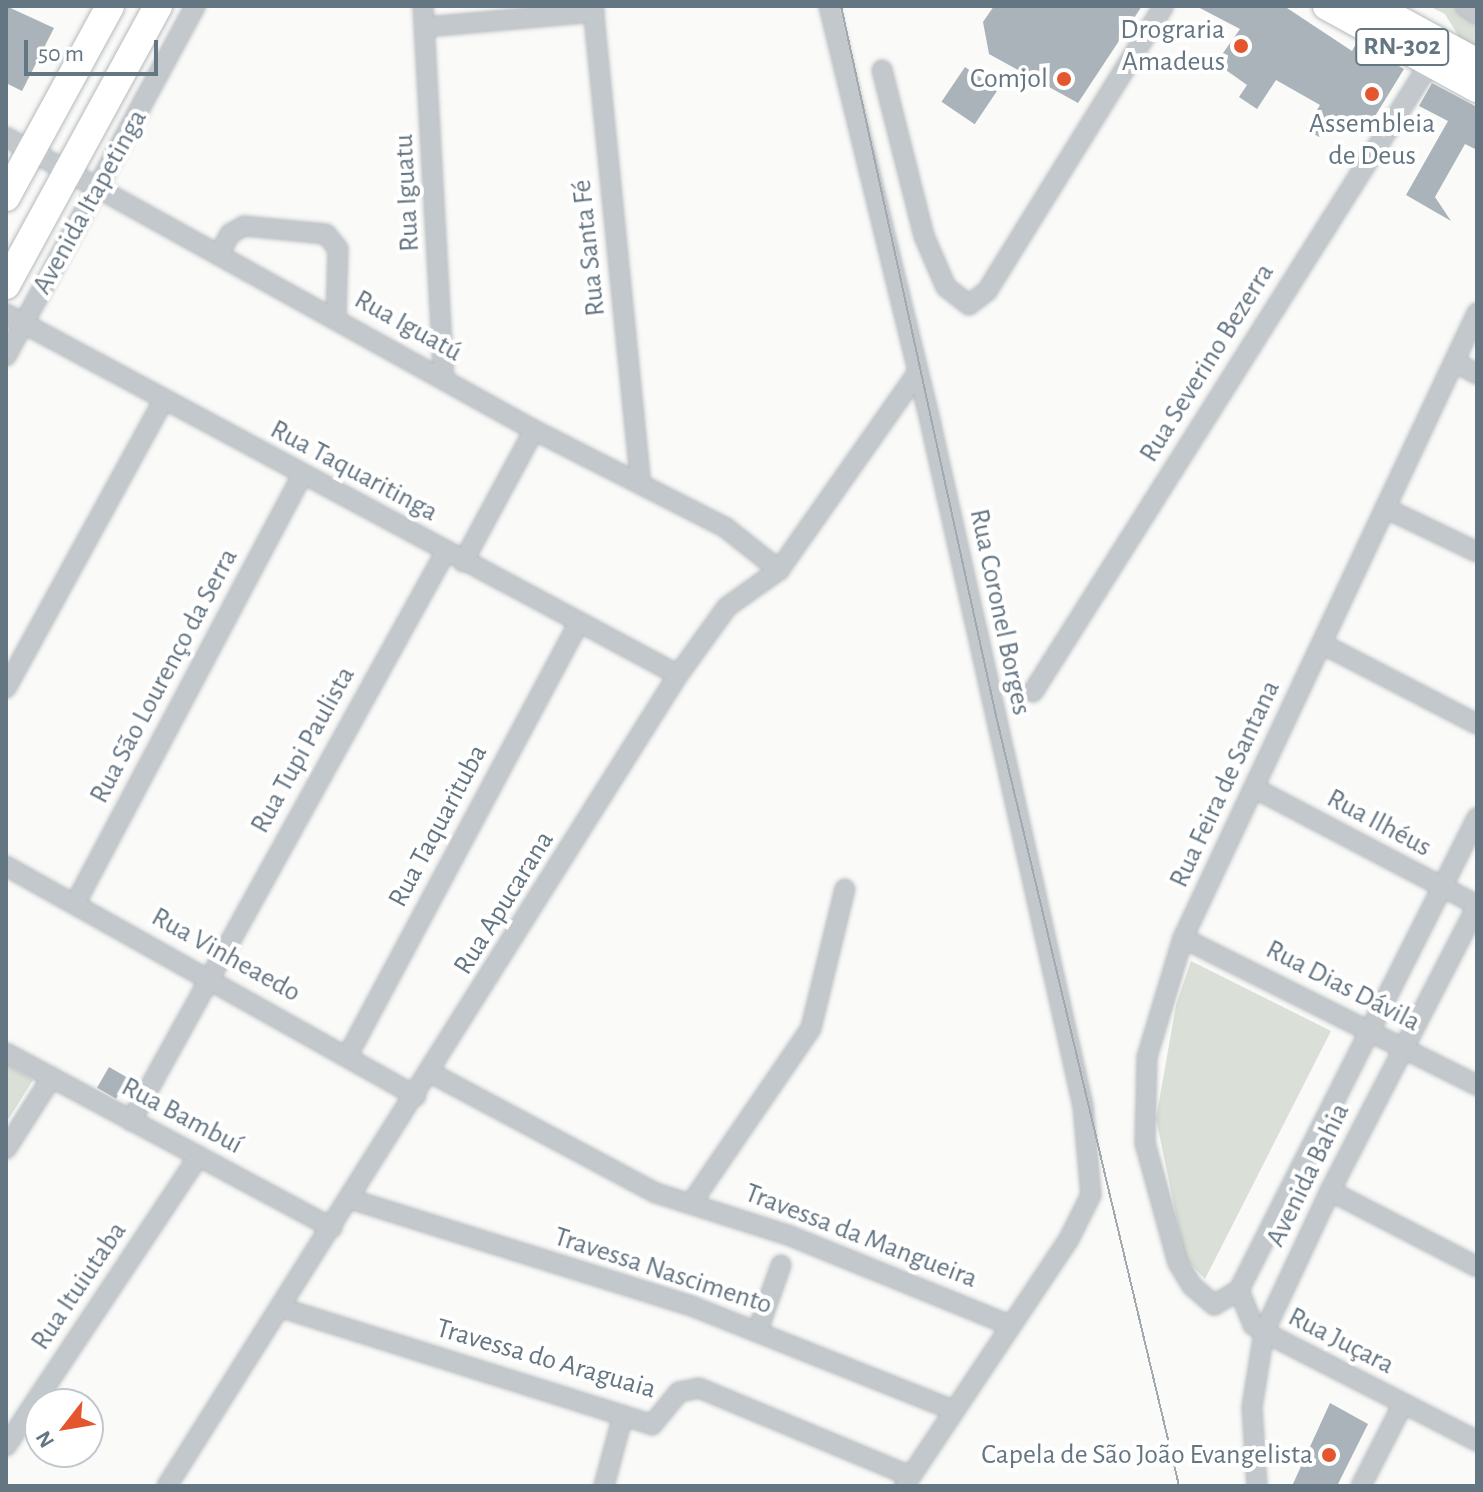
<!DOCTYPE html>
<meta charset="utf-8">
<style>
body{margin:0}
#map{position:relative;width:1483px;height:1492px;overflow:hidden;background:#fafaf8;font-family:"Alegreya Sans",sans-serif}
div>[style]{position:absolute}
.green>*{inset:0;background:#dadfd7}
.building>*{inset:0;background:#aab3b9;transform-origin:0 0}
.roads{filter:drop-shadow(0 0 2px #b5babe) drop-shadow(0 0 2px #b5babe)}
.street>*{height:18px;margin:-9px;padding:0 9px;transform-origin:9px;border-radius:9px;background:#c3c8cc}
.primary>*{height:28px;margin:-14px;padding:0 14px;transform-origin:14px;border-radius:14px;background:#fff}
.tram>*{height:2px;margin:-1px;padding:0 1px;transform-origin:1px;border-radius:1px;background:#a2aab0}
.dots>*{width:22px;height:22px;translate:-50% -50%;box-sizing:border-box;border:4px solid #fff;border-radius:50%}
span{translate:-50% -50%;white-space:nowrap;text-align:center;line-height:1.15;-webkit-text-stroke:8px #fff;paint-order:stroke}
.shield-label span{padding:2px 6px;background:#fff;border:2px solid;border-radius:6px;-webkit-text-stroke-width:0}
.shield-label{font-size:26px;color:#657683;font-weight:700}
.poi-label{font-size:28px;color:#657683}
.right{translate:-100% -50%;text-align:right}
.street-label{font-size:28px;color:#657683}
.frame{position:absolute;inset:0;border:8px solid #657683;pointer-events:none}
.north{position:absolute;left:24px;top:1388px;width:80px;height:80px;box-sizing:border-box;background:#fff;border:2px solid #c1c8cd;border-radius:50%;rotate:239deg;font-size:22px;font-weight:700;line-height:32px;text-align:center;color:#657683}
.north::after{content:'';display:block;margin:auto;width:28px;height:36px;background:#e4572e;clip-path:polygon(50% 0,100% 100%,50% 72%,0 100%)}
.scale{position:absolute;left:24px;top:40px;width:134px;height:36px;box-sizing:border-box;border:4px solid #657683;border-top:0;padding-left:10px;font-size:24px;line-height:28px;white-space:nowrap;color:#657683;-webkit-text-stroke:6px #fff;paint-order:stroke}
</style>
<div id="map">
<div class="green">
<i style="clip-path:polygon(1429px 6px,1452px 6px,1477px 24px,1477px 47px,1459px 37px,1445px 14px)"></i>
<i style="clip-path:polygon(1191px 961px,1331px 1031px,1205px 1279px,1185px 1258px,1156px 1119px,1176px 1005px)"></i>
<i style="clip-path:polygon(6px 1064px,33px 1080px,6px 1123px)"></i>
</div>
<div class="building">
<i style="clip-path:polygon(6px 6px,54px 28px,22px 91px,6px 83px)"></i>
<i style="clip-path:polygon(994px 6px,1142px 6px,1078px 103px,989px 54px,983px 22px)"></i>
<i style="clip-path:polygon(1196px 6px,1284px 6px,1352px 51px,1357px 42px,1404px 69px,1364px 134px,1332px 114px,1319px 137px,1306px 129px,1320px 105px,1276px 80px,1257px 109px,1239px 97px,1247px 85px,1216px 63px,1240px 29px)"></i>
<i style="left:965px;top:67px;width:40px;height:42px;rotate:34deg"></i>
<i style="clip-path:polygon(1432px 83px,1477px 107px,1477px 150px,1465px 144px,1435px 197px,1451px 221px,1406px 195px,1448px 121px,1419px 106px)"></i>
<i style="left:109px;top:1067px;width:22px;height:24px;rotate:30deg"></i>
<i style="clip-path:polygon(1330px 1403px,1368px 1424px,1337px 1486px,1292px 1486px)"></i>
</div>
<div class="roads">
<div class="street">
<i style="left:423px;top:6px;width:372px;rotate:86.8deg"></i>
<i style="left:593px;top:6px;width:480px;rotate:84.3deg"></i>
<i style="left:829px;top:6px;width:431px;rotate:76.3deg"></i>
<i style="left:931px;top:425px;width:698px;rotate:77.42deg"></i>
<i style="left:1083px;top:1106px;width:89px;rotate:84.9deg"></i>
<i style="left:1091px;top:1195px;width:49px;rotate:116.6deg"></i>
<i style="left:1069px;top:1239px;width:297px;rotate:123.7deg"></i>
<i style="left:1465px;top:6px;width:14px;rotate:34deg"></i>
<i style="left:426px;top:27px;width:169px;rotate:-5.1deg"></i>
<i style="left:882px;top:70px;width:171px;rotate:75.8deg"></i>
<i style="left:924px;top:236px;width:56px;rotate:66.7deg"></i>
<i style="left:946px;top:287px;width:29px;rotate:38deg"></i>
<i style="left:969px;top:305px;width:23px;rotate:-38deg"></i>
<i style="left:987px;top:291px;width:335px;rotate:-58.2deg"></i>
<i style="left:6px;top:137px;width:604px;rotate:29.03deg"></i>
<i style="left:534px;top:430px;width:216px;rotate:27deg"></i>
<i style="left:726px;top:528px;width:68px;rotate:38.4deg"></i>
<i style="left:219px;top:254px;width:23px;rotate:-61deg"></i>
<i style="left:230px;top:234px;width:16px;rotate:-30deg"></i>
<i style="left:244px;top:226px;width:82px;rotate:5.6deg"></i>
<i style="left:326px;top:234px;width:19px;rotate:51deg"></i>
<i style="left:338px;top:249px;width:69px;rotate:91.7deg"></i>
<i style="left:6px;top:314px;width:763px;rotate:28.24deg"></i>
<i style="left:6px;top:356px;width:398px;rotate:-61.6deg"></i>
<i style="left:1455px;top:362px;width:25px;rotate:29deg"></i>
<i style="left:1385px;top:508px;width:102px;rotate:25.6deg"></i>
<i style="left:463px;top:562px;width:150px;rotate:-61.7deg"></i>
<i style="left:1322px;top:644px;width:174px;rotate:27.3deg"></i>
<i style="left:6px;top:688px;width:327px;rotate:-61.3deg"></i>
<i style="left:1033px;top:692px;width:744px;rotate:-57.74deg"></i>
<i style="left:1256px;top:789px;width:250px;rotate:27.7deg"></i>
<i style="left:6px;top:866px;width:470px;rotate:29.3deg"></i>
<i style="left:75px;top:904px;width:485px;rotate:-62.1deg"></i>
<i style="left:1183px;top:938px;width:329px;rotate:26.6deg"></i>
<i style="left:6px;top:1053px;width:370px;rotate:28.2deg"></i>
<i style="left:348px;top:1055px;width:489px;rotate:-61.9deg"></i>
<i style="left:431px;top:1073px;width:255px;rotate:28.1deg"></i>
<i style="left:656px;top:1193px;width:139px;rotate:17.7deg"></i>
<i style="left:788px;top:1235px;width:240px;rotate:22.1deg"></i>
<i style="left:131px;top:1121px;width:651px;rotate:-61.07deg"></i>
<i style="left:6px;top:1149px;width:85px;rotate:-57.4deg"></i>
<i style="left:1330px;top:1191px;width:165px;rotate:27.3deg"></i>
<i style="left:350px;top:1199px;width:361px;rotate:17.4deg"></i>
<i style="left:694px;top:1307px;width:279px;rotate:21.7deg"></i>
<i style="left:692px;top:1202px;width:211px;rotate:-55.6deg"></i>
<i style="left:811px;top:1028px;width:143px;rotate:-76.3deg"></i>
<i style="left:1239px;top:1290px;width:29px;rotate:149deg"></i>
<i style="left:1214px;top:1305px;width:29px;rotate:-139deg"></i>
<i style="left:1192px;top:1286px;width:27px;rotate:-121deg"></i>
<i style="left:1178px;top:1263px;width:124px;rotate:-105.4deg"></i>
<i style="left:1145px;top:1143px;width:86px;rotate:-88.7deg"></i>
<i style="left:1147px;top:1057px;width:124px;rotate:-73.2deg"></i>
<i style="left:1183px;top:938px;width:691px;rotate:-64.81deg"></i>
<i style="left:1239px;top:1290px;width:529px;rotate:-63.24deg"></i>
<i style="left:1239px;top:1290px;width:38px;rotate:68deg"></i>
<i style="left:1253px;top:1325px;width:13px;rotate:32deg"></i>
<i style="left:1264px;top:1332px;width:239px;rotate:27.1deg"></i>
<i style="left:282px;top:1308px;width:388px;rotate:17.5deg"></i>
<i style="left:652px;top:1425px;width:43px;rotate:-50.7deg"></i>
<i style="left:679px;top:1392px;width:20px;rotate:-11deg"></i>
<i style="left:699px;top:1388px;width:229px;rotate:22.6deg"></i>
<i style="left:758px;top:1330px;width:69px;rotate:-70.5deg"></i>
<i style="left:6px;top:1446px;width:348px;rotate:-56.4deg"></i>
<i style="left:167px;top:1486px;width:959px;rotate:-57.79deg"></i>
<i style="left:678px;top:675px;width:84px;rotate:-54.2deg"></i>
<i style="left:727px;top:607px;width:64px;rotate:-35.4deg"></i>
<i style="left:779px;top:570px;width:240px;rotate:-54.9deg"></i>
<i style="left:604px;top:1486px;width:73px;rotate:-75deg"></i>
<i style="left:1257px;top:1486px;width:79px;rotate:-93.6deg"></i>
<i style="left:1252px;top:1407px;width:76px;rotate:-80.9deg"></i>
<i style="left:1264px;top:1332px;width:156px;rotate:-64.9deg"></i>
<i style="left:1330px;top:1191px;width:321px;rotate:-62.7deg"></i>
<i style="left:1361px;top:1486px;width:92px;rotate:-62.9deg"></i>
</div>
<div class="primary">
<i style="left:1327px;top:6px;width:171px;rotate:28.7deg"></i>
<i style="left:1373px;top:6px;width:119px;rotate:28.7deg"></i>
<i style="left:6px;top:197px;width:217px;rotate:-61.4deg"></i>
<i style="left:6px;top:285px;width:318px;rotate:-61.4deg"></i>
</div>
</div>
<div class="tram">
<i style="left:841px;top:6px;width:731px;rotate:77.68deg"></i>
<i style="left:997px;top:720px;width:787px;rotate:76.63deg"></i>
</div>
<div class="dots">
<i style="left:1241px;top:46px;background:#e4572e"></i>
<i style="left:1064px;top:79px;background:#e4572e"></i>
<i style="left:1372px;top:94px;background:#e4572e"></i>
<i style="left:1329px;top:1455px;background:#e4572e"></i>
</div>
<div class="shield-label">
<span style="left:1402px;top:47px">RN-302</span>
</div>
<div class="poi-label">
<span class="right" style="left:1225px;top:46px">Drograria<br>Amadeus</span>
<span class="right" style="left:1048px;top:79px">Comjol</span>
<span style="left:1372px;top:140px">Assembleia<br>de Deus</span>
<span class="right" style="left:1313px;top:1455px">Capela de São João Evangelista</span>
</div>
<div class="street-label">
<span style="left:407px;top:193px;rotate:-93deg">Rua Iguatu</span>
<span style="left:90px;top:202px;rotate:-61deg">Avenida Itapetinga</span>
<span style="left:589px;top:248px;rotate:-96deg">Rua Santa Fé</span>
<span style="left:408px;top:326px;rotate:29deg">Rua Iguatú</span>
<span style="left:1207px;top:363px;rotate:-58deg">Rua Severino Bezerra</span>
<span style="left:354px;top:471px;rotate:28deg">Rua Taquaritinga</span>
<span style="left:1000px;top:612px;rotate:78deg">Rua Coronel Borges</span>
<span style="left:164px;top:676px;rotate:-62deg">Rua São Lourenço da Serra</span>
<span style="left:303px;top:750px;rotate:-61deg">Rua Tupi Paulista</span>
<span style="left:1225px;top:784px;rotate:-65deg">Rua Feira de Santana</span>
<span style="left:1379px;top:823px;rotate:28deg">Rua Ilhéus</span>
<span style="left:438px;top:826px;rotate:-62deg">Rua Taquarituba</span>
<span style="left:504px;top:903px;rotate:-58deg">Rua Apucarana</span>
<span style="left:226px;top:955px;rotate:29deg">Rua Vinheaedo</span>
<span style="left:1343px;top:986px;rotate:27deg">Rua Dias Dávila</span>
<span style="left:182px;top:1116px;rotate:28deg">Rua Bambuí</span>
<span style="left:1308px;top:1175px;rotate:-64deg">Avenida Bahia</span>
<span style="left:861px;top:1236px;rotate:21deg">Travessa da Mangueira</span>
<span style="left:663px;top:1271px;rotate:18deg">Travessa Nascimento</span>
<span style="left:79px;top:1286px;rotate:-56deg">Rua Ituiutaba</span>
<span style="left:1341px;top:1341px;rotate:27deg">Rua Juçara</span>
<span style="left:546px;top:1359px;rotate:16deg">Travessa do Araguaia</span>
</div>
<div class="frame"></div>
<div class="north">N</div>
<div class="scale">50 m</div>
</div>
